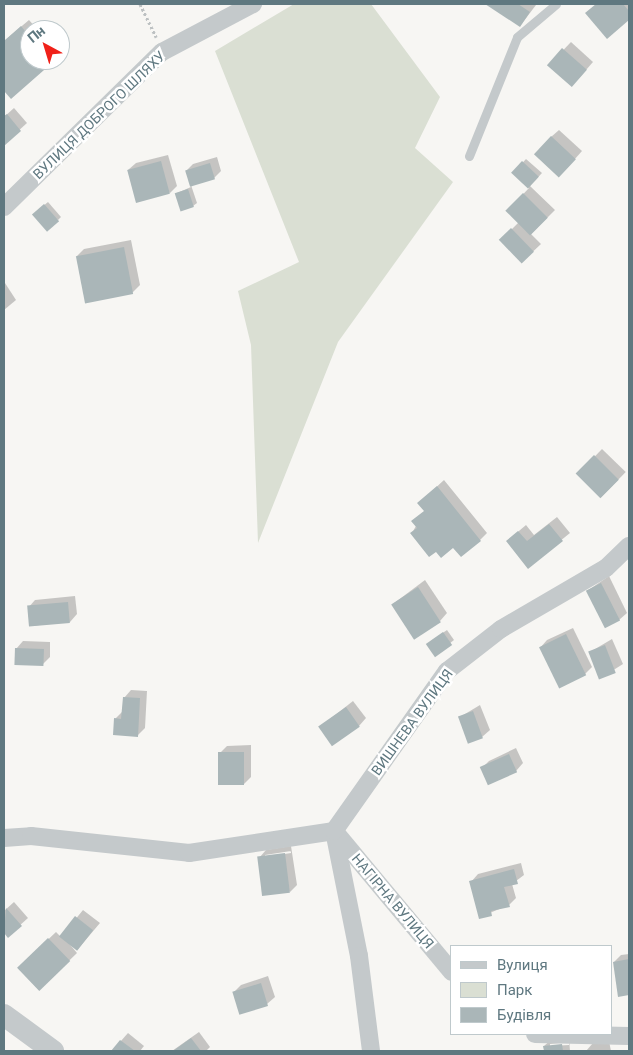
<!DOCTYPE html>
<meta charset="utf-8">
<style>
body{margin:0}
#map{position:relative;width:633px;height:1055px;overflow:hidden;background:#f7f6f3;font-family:Roboto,sans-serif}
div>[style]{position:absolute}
.green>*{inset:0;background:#dadfd3}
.shadow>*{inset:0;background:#0003;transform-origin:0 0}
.building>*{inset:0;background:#aab6b8;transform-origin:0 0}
.path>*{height:3px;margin-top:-1.5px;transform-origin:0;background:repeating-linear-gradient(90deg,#bdc1c2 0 2.5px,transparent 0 5px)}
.service>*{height:9px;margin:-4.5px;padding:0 4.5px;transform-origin:4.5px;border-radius:4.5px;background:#c4c9cb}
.minor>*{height:18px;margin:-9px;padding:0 9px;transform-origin:9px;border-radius:9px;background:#c4c9cb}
.tertiary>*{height:22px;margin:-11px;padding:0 11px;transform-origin:11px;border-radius:11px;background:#c4c9cb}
span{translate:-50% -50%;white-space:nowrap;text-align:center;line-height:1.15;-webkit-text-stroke:5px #fff;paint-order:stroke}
.street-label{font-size:14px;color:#5f7880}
.frame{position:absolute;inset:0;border:5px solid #5f7880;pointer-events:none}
.legend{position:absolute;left:450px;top:945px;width:162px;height:90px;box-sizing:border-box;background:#fff;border:1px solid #bfc9cc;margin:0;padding:6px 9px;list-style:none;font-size:15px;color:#5f7880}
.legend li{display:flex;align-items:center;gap:10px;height:25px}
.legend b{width:25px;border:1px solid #bfc9cc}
.north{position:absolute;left:20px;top:20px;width:50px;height:50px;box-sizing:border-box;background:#fff;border:1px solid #bfc9cc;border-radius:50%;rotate:321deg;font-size:14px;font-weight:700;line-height:20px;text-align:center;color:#5f7880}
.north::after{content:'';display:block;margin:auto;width:18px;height:22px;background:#f02119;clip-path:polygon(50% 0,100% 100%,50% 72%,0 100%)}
</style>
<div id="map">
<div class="green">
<i style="clip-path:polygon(294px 4px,371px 4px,440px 97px,415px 148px,453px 182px,338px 342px,258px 543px,251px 345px,238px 291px,299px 262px,215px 51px)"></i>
</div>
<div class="shadow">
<i style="clip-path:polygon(487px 4px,535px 4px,536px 5px,520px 26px)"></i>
<i style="clip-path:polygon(597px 4px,629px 4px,629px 18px,607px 37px,586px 13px)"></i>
<i style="clip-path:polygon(29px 20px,38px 30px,30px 30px,30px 60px,54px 60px,11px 97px,4px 89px,4px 41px)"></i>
<i style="clip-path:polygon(571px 42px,593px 62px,579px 78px,549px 65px)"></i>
<i style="clip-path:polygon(14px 108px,27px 123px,4px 144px,4px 117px)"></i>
<i style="clip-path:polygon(559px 130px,582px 151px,567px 168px,551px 137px)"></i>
<i style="clip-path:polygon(168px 155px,177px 186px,170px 193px,128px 170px,136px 163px)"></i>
<i style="clip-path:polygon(217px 157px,221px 171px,214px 178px,191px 185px,197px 203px,193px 206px,177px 193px,191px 187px,186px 171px,193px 164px)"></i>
<i style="clip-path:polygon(526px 159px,542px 173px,530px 186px,555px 210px,531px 234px,541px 244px,522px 262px,501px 240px,519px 222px,507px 211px,529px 188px,513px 173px)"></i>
<i style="clip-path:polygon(48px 202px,61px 217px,58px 220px,37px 211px)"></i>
<i style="clip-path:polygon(131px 240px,140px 285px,133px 292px,86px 302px,77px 256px,84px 249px)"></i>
<i style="clip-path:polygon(5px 283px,16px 300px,4px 310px,4px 284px)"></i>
<i style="left:602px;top:449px;width:33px;height:35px;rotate:44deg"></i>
<i style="clip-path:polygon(444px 480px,487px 533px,480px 540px,453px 546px,412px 533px,425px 510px,419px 503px)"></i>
<i style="clip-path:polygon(557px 517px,570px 533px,528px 567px,507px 541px,526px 525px,534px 535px)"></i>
<i style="clip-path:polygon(609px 576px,627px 613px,619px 620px,587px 591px)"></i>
<i style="clip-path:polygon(425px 580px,447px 613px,440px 621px,393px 604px)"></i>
<i style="clip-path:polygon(75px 596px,77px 614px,70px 622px,30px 626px,28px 608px,35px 600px)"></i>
<i style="clip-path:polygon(573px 628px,592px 667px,585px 674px,540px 648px,547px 640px)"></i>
<i style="clip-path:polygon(447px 630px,454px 640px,435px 655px,431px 641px)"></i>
<i style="clip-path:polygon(612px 639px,623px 664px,601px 678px,590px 652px)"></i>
<i style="clip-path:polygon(23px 641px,50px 642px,50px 657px,43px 664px,16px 649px)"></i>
<i style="clip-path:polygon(131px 690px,147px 691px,145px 728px,137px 736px,115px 719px,123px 711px,124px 698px)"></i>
<i style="clip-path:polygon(353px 701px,366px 718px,359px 726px,320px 727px)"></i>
<i style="clip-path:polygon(480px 705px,490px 730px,482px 737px,460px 717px)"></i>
<i style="clip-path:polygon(251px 745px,251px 777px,244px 784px,220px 753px,227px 746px)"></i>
<i style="clip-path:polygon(516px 748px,523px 763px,516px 771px,482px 768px,489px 761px)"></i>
<i style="clip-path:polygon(evenodd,291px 846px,297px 885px,290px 892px,259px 858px,266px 850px,291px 846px,291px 851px,291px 853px,265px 857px,265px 855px,291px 851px)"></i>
<i style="clip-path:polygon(521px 863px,524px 875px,512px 884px,516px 898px,509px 905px,480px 917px,471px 882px,478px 874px)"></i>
<i style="clip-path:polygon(14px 902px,28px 918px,8px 936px,4px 931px,4px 911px)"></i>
<i style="clip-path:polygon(83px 910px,100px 923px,78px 949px,67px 941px,77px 953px,39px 990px,18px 968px,56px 932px,61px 937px)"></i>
<i style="clip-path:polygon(629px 954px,629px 994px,619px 995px,614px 962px,621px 955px)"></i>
<i style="clip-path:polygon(268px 976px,275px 997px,267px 1004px,234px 992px,241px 985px)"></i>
<i style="clip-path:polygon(199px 1032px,210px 1047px,206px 1051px,172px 1051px)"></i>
<i style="clip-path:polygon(128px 1033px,144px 1046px,140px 1051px,112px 1051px)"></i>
<i style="clip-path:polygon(evenodd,569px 1038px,570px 1051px,545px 1051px,544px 1046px,552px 1039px,569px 1038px,569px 1042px,569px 1045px,550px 1046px,550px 1044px,569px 1042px)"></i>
<i style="clip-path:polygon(609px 1041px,611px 1051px,586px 1051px,593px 1043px)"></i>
</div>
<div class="building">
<i style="clip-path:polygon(485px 4px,518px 4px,530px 12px,520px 27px)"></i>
<i style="clip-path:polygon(596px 4px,623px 4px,629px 11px,629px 20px,607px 39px,585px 13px)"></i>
<i style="clip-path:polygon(21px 26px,30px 37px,30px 60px,50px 60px,52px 63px,11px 99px,4px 91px,4px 41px)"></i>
<i style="left:562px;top:48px;width:33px;height:23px;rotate:41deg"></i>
<i style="clip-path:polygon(7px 114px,21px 131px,4px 146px,4px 116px)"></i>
<i style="left:551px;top:136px;width:34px;height:25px;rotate:43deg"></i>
<i style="left:161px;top:161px;width:34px;height:35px;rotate:75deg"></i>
<i style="left:522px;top:161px;width:23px;height:16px;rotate:43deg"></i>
<i style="left:210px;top:163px;width:17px;height:26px;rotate:73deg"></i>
<i style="left:188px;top:189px;width:19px;height:14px;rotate:72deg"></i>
<i style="left:523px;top:193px;width:35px;height:25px;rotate:45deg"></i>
<i style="left:44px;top:204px;width:23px;height:16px;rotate:49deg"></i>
<i style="left:511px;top:228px;width:33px;height:17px;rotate:46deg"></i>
<i style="left:124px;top:247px;width:48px;height:49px;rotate:79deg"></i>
<i style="left:594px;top:455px;width:35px;height:26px;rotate:45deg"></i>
<i style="clip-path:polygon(437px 486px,481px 541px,461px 557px,453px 548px,441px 558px,436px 552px,429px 557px,410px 533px,417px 528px,411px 521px,424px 511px,417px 503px)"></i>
<i style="clip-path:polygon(549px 524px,563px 541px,528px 569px,506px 541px,518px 531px,527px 541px)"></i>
<i style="left:601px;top:583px;width:42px;height:17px;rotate:63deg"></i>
<i style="left:418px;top:587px;width:42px;height:32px;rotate:57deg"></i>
<i style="left:68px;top:602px;width:21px;height:41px;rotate:85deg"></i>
<i style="left:443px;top:632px;width:16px;height:21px;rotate:55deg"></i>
<i style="left:566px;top:634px;width:46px;height:30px;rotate:64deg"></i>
<i style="left:605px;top:645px;width:30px;height:18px;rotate:69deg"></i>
<i style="left:15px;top:648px;width:29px;height:17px;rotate:2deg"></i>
<i style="clip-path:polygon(123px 697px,140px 698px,138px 737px,113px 735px,114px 718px,121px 719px)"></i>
<i style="left:346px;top:707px;width:24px;height:34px;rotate:55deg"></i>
<i style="left:473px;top:711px;width:29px;height:16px;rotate:70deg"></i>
<i style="left:244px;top:752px;width:33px;height:26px;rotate:90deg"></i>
<i style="left:509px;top:754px;width:20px;height:32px;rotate:66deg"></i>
<i style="left:285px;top:853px;width:40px;height:28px;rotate:83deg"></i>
<i style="clip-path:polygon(514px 869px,518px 884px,504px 887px,510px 907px,491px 911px,492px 916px,479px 919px,469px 881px)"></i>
<i style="clip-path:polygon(6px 908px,22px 926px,8px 938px,4px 933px)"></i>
<i style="left:75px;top:916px;width:23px;height:26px;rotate:38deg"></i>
<i style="left:48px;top:938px;width:32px;height:43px;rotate:46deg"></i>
<i style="clip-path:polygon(629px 959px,629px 995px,618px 997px,613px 962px)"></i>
<i style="left:261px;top:983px;width:24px;height:30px;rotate:73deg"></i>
<i style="clip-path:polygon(191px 1038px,201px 1051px,173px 1051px)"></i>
<i style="clip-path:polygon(120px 1040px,135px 1051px,111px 1051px)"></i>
<i style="clip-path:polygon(562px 1044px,563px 1051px,544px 1051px,543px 1046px)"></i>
</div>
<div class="path">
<i style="left:140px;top:4px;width:37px;rotate:64deg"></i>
</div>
<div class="service">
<i style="left:469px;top:156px;width:128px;rotate:-68deg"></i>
<i style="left:517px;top:37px;width:51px;rotate:-40.2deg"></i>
</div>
<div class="minor">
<i style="left:4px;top:207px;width:221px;rotate:-44.5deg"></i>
<i style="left:162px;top:52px;width:103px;rotate:-27.8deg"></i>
<i style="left:334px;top:831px;width:127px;rotate:78.7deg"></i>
<i style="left:359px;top:956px;width:96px;rotate:82.8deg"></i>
<i style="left:336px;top:833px;width:181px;rotate:50.2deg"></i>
<i style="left:4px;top:838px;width:27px;rotate:-4deg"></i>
<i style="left:31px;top:836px;width:159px;rotate:6.1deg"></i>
<i style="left:189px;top:853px;width:147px;rotate:-8.6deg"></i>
<i style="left:334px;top:831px;width:196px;rotate:-54.8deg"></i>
<i style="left:447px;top:671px;width:68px;rotate:-37.9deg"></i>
<i style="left:501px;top:629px;width:121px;rotate:-30.2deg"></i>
<i style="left:606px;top:568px;width:32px;rotate:-44deg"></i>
<i style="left:535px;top:1034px;width:94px;rotate:1.2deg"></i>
</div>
<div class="tertiary">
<i style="left:4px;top:1015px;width:61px;rotate:36.3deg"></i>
</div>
<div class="street-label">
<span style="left:99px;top:115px;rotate:-44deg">ВУЛИЦЯ ДОБРОГО ШЛЯХУ</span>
<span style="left:412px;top:722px;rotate:-54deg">ВИШНЕВА ВУЛИЦЯ</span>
<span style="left:393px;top:901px;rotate:50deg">НАГІРНА ВУЛИЦЯ</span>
</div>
<div class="frame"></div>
<ul class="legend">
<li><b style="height:6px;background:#c4c9cb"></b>Вулиця</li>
<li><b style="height:14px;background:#dadfd3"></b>Парк</li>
<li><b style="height:14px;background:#aab6b8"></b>Будівля</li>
</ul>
<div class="north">Пн</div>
</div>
